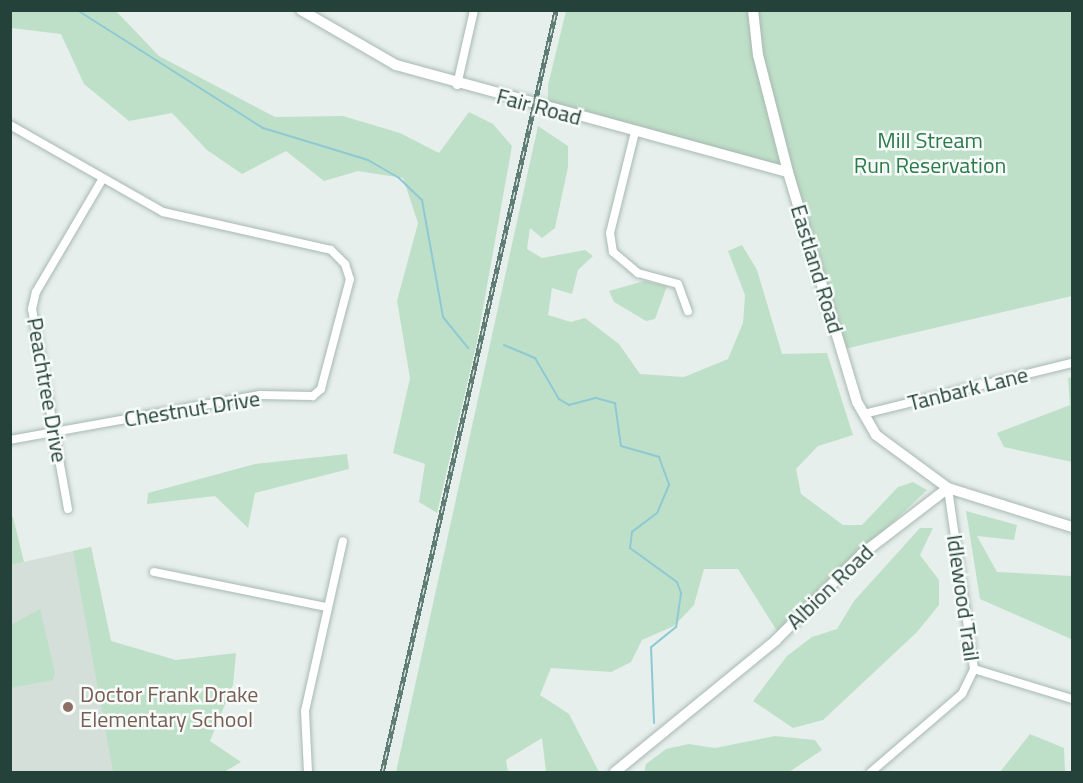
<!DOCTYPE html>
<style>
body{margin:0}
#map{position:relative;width:1083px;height:783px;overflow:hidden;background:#e6efeb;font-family:"Titillium Web",sans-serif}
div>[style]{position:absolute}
.built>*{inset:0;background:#d4dfda}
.green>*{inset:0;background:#bfe0c8}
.stream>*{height:2px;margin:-1px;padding:0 1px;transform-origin:1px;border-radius:1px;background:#8ec9d4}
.roads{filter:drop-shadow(0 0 2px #a8b8b2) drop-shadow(0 0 2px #a8b8b2)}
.minor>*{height:8px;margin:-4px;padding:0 4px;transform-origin:4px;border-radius:4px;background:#fff}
.tertiary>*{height:10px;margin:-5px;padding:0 5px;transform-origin:5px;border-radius:5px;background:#fff}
.rail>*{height:4.5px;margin-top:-2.25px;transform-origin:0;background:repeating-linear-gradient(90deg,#f7fbf9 0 7px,#5f7d75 0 14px);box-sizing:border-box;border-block:2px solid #5f7d75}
.dots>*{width:16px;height:16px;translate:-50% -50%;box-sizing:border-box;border:3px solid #f7fbf9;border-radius:50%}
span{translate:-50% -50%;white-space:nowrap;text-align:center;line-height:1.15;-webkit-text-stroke:5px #f7fbf9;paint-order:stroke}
.street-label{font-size:22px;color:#24423a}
.park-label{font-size:22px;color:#2d7a4b}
.education-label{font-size:22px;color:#785e54}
.left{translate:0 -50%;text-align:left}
.frame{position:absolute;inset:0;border:12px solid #24423a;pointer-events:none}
</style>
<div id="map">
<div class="built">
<i style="clip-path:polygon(91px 547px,139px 772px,11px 772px,10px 565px)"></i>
</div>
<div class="green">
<i style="clip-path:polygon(11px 10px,116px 11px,159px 56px,275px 117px,343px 116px,400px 133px,439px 153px,469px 112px,493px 124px,512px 146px,477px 342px,437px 513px,419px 502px,425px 464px,393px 453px,410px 378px,397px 301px,418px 223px,403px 178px,358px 171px,324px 181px,286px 151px,242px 174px,207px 150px,172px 113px,129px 121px,84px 84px,61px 34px,11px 28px)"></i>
<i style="clip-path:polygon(566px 11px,1072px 11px,1072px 296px,840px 350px,789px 174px,548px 110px,548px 85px)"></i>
<i style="clip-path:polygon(538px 126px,568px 146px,568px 167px,555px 228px,542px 238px,530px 228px,527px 249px,542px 258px,585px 250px,593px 256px,578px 270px,572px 294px,552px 288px,548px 315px,571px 322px,585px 318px,619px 344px,640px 374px,684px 377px,728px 359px,743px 323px,745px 295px,728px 251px,742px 245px,757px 270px,782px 354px,827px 353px,853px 435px,818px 446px,796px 469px,801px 494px,843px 525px,862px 525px,898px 487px,913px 482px,927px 490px,777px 631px,738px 569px,704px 569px,694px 605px,674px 626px,642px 640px,631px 662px,611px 672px,551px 668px,540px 695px,569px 714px,599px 772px,546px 772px,542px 738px,506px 760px,508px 772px,396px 772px)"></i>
<i style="clip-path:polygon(644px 281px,667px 286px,655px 319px,646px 321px,614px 302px,609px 291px)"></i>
<i style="clip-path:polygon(1072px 377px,1072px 462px,1004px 447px,997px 433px,1070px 405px,1068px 378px)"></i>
<i style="clip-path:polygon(347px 454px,349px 469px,255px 493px,248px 528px,215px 496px,147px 504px,148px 493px,255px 464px)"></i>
<i style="clip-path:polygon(966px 511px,1017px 525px,1014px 540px,977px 536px,997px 572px,1072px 576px,1071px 639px,980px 599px)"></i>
<i style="clip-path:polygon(13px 517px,24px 562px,11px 565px,10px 518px)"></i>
<i style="clip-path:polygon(920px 528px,933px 528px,920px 555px,939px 580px,939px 605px,917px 632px,823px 720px,793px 728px,753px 701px,787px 656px,812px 637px,837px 629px,854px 601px)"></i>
<i style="clip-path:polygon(91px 547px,111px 641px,176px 660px,236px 653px,233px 685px,210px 741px,241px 762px,224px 772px,113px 772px,73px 551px)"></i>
<i style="clip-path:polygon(40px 609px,55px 673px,53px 680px,11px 688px,11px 625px)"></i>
<i style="clip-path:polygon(1030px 734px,1064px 748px,1065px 772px,1000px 772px)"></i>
<i style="clip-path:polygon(775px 736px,815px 740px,822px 750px,789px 772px,644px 772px,646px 764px,666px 749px,689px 744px,715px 748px)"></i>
</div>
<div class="stream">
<i style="left:77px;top:10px;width:220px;rotate:32.4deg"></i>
<i style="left:263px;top:128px;width:110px;rotate:16.9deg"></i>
<i style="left:368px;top:160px;width:36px;rotate:30deg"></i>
<i style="left:399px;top:178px;width:32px;rotate:44deg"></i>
<i style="left:422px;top:200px;width:119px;rotate:79.8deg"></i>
<i style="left:443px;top:317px;width:40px;rotate:51deg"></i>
<i style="left:504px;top:345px;width:34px;rotate:23deg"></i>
<i style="left:535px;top:358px;width:48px;rotate:59.7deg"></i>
<i style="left:559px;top:399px;width:12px;rotate:31deg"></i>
<i style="left:569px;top:405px;width:28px;rotate:-15deg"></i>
<i style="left:596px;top:398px;width:20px;rotate:15deg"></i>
<i style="left:615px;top:403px;width:43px;rotate:82.1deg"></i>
<i style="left:621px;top:446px;width:40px;rotate:16deg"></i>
<i style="left:659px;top:457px;width:30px;rotate:70deg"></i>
<i style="left:669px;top:485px;width:30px;rotate:113deg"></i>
<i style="left:657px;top:513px;width:31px;rotate:143deg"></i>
<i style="left:632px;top:532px;width:16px;rotate:97deg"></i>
<i style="left:630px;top:548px;width:58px;rotate:35.9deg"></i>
<i style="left:677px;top:582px;width:12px;rotate:70deg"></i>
<i style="left:681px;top:593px;width:34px;rotate:98deg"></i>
<i style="left:676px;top:627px;width:32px;rotate:141deg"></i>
<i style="left:651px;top:647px;width:76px;rotate:87.7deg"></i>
</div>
<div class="roads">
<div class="minor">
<i style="left:457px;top:85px;width:77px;rotate:-77.2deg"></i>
<i style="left:10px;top:125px;width:176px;rotate:29.6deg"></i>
<i style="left:163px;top:212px;width:172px;rotate:12.7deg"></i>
<i style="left:331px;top:250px;width:20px;rotate:45deg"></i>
<i style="left:345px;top:264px;width:16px;rotate:72deg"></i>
<i style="left:350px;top:279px;width:114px;rotate:104.8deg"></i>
<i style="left:321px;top:389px;width:11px;rotate:139deg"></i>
<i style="left:313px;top:396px;width:53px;rotate:-178.9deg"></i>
<i style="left:260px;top:395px;width:254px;rotate:169.8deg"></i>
<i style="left:635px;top:132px;width:104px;rotate:103.9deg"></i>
<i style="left:610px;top:233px;width:19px;rotate:81deg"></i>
<i style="left:613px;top:252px;width:33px;rotate:40deg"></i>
<i style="left:638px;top:273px;width:41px;rotate:15.4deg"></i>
<i style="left:678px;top:284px;width:29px;rotate:70deg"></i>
<i style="left:864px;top:414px;width:214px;rotate:-13.8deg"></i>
<i style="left:68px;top:509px;width:203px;rotate:-100.2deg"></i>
<i style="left:32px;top:309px;width:17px;rotate:-77deg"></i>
<i style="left:36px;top:292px;width:130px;rotate:-59.5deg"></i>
<i style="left:154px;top:572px;width:176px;rotate:11.5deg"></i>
<i style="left:974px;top:669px;width:102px;rotate:17deg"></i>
<i style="left:308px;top:772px;width:61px;rotate:-92.8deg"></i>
<i style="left:305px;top:711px;width:174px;rotate:-77.4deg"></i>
<i style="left:871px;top:772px;width:120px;rotate:-40.6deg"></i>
<i style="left:962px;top:694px;width:28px;rotate:-64deg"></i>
<i style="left:974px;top:669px;width:183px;rotate:-98.2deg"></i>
</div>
<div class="tertiary">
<i style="left:301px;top:10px;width:110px;rotate:30.1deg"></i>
<i style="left:396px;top:65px;width:406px;rotate:15.3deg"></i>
<i style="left:753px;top:10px;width:45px;rotate:83.7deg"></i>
<i style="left:758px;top:55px;width:121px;rotate:75.6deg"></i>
<i style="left:788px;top:172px;width:240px;rotate:73.3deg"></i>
<i style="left:857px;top:402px;width:38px;rotate:60deg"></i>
<i style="left:876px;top:435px;width:89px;rotate:36.4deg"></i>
<i style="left:948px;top:488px;width:130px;rotate:17.5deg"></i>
<i style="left:615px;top:772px;width:208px;rotate:-39.3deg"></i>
<i style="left:776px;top:640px;width:122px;rotate:-45deg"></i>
<i style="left:862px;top:554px;width:108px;rotate:-37.5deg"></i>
</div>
</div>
<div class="rail">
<i style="left:382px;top:772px;width:782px;rotate:-77.14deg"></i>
</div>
<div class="dots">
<i style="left:68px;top:707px;background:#8d6e63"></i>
</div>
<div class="street-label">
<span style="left:539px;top:107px;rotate:15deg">Fair Road</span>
<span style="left:817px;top:269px;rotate:73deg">Eastland Road</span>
<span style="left:968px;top:389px;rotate:-14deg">Tanbark Lane</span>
<span style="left:47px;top:390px;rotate:80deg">Peachtree Drive</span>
<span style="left:192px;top:409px;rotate:-9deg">Chestnut Drive</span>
<span style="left:830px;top:587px;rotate:-44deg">Albion Road</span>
<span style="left:963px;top:598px;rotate:82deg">Idlewood Trail</span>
</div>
<div class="park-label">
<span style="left:930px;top:153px">Mill Stream<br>Run Reservation</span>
</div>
<div class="education-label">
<span class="left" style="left:80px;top:707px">Doctor Frank Drake<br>Elementary School</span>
</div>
<div class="frame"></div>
</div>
